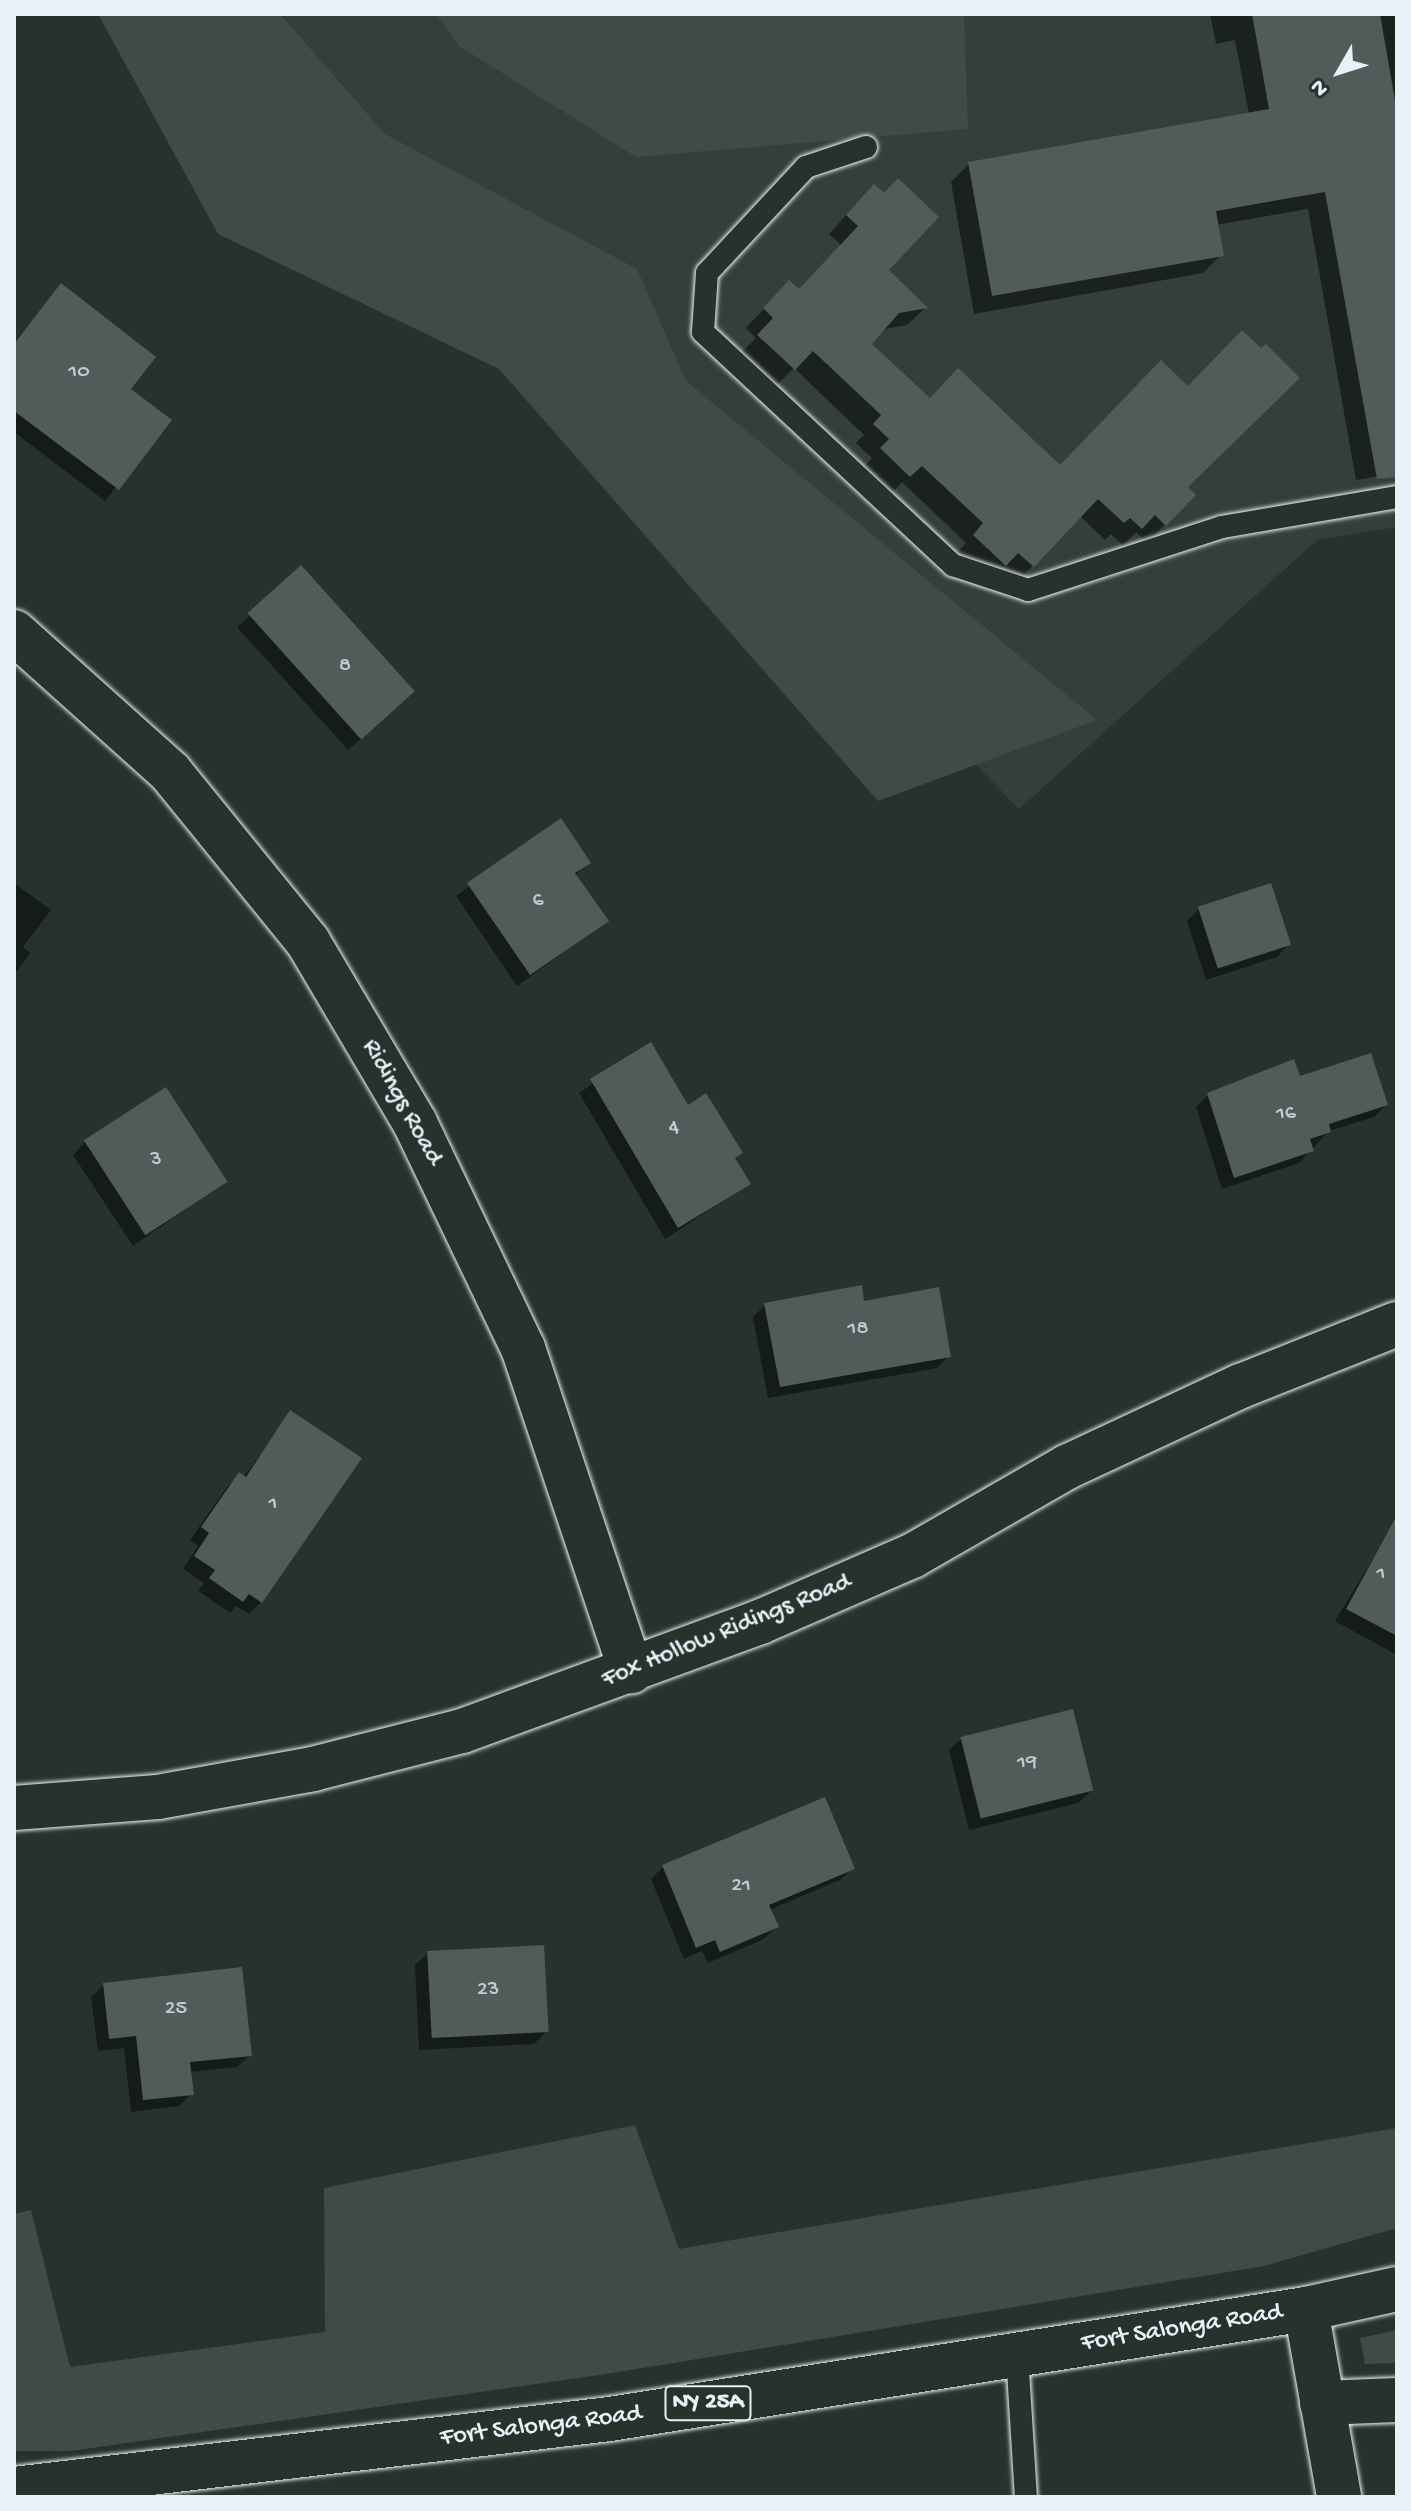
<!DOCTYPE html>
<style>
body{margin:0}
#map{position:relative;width:1411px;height:2511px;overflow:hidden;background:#26332d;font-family:"Gochi Hand",sans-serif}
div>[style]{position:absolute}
.built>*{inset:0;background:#333f3a}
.green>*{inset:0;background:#3e4b47}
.shadow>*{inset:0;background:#0007}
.building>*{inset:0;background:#505c59;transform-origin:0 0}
.roads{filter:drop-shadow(0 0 2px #e8f1f8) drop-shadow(0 0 2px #e8f1f8)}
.service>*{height:22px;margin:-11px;padding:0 11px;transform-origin:11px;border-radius:11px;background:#26332d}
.minor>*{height:44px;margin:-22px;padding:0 22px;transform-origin:22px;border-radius:22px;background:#26332d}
.primary>*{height:44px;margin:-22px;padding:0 22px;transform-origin:22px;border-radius:22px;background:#26332d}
span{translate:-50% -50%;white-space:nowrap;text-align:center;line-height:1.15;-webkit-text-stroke:8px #26332d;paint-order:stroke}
.number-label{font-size:22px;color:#c2ccd0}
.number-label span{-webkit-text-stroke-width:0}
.shield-label span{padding:2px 6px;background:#26332d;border:2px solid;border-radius:6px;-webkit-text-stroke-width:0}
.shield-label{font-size:24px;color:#e8f1f8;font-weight:700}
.street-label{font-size:26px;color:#e8f1f8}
.frame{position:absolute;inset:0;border:16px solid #e8f1f8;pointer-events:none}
.north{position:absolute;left:1299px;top:32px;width:80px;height:80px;-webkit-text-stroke:6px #26332d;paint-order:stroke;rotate:231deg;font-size:22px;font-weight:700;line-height:32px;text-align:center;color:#e8f1f8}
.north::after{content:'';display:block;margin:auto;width:28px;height:36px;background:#e8f1f8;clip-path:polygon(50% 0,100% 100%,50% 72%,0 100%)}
</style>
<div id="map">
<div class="built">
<i style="clip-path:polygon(244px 14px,1397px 14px,1397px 527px,1317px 540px,1019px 809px)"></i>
</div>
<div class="green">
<i style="clip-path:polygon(98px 14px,280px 14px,385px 134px,637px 269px,686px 381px,1097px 720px,878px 801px,499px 369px,218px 234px)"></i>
<i style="clip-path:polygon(436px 14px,964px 14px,968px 129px,636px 157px,459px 46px)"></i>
<i style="clip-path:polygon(635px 2125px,679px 2249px,1397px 2128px,1397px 2228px,1264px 2266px,606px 2374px,71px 2451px,14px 2451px,14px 2214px,31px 2210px,70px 2367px,325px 2332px,324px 2188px)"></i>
<i style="clip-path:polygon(1397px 2330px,1397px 2363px,1365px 2364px,1360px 2338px)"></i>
</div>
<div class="shadow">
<i style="clip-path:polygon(1210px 14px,1397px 14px,1397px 473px,1356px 480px,1308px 209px,1216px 225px,1221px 255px,1203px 273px,974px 314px,951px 182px,969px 164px,1249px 114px,1235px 40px,1216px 44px)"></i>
<i style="clip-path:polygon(856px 204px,886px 271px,925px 308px,907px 325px,881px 330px,870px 344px,929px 400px,1060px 468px,1185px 488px,1193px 495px,1147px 543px,1136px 532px,1123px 546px,1111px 534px,1105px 540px,1080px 516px,1015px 584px,986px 582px,956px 554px,966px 543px,902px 482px,891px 494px,863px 468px,872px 458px,856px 443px,864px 435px,794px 368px,775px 387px,740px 354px,756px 338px,746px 328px,771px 301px,798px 292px,841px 245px,829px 234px)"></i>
<i style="clip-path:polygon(61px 286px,129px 389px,169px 420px,105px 501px,14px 432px,14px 343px)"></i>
<i style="clip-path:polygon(301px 568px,400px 704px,348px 750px,237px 627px)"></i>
<i style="clip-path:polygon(560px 821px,588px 862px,575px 876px,607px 921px,517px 986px,456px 896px)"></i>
<i style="clip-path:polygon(14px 883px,51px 910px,23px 947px,30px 953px,14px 975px)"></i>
<i style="clip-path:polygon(1199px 909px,1289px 944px,1277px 957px,1206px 980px,1187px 921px)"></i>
<i style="clip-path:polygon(650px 1045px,687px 1108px,740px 1153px,734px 1160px,749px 1184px,665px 1239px,579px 1093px)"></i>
<i style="clip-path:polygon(1298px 1079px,1386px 1105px,1374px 1117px,1329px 1131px,1299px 1163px,1222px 1189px,1196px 1107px,1208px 1095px)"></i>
<i style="clip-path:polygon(85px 1142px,226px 1181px,133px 1246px,73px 1155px)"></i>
<i style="clip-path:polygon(765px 1305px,949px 1356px,937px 1368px,768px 1398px,753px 1317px)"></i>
<i style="clip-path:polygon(291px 1413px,359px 1459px,261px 1602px,249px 1614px,236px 1606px,230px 1613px,198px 1591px,204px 1583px,183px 1569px,198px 1546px,190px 1540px,227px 1487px,239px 1475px,243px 1478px)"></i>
<i style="clip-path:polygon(1386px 1537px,1397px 1543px,1397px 1655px,1335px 1621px)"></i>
<i style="clip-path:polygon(962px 1738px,1091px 1791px,1078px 1803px,969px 1830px,949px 1750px)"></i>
<i style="clip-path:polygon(663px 1867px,853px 1868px,840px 1880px,769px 1910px,776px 1927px,764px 1939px,708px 1963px,702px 1951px,684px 1959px,651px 1879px)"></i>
<i style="clip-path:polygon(428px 1953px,547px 2031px,534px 2044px,419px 2050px,415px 1965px)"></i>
<i style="clip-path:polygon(104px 1985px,250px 2055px,237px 2067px,189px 2072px,191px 2094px,179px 2106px,131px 2112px,124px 2048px,98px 2051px,91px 1997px)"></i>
</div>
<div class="building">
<i style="clip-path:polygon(1252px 14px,1380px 14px,1397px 112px,1397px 477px,1377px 479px,1325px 192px,1216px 211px,1224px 256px,992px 296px,968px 162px,1269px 109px)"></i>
<i style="clip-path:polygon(898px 178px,939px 217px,889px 270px,928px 308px,899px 313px,872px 344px,930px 398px,958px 368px,1060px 465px,1161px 360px,1188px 386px,1242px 330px,1261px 348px,1266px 344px,1300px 378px,1188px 487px,1196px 495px,1166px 526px,1155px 515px,1142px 529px,1130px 518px,1124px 523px,1098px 499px,1034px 567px,1018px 553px,1006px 566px,973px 535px,983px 523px,922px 466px,910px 477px,880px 448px,889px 439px,873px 424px,881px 415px,813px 351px,795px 370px,757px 335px,773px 318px,763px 308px,789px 280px,799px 289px,858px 226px,846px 215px,874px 184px,884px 193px)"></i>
<i style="clip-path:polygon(61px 283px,156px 357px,131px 389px,172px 420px,119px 490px,14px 411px,14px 344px)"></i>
<i style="left:301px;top:565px;width:170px;height:72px;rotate:48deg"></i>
<i style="clip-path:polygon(561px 818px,591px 863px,575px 873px,609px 921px,530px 975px,467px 883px)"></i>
<i style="left:1271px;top:883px;width:65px;height:77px;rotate:72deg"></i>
<i style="clip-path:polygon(651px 1042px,688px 1105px,706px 1093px,743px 1153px,735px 1158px,751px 1184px,678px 1228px,590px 1079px)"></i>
<i style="clip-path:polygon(1371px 1053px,1388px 1105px,1329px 1124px,1331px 1132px,1310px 1139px,1314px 1151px,1234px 1178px,1207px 1093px,1294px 1059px,1300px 1076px)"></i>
<i style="left:166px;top:1087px;width:113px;height:98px;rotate:57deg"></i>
<i style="clip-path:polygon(862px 1285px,864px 1301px,939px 1287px,951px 1357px,780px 1387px,764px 1303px)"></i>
<i style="clip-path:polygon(290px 1410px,362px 1458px,262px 1603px,249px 1594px,243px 1602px,209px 1578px,215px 1570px,194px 1556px,209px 1533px,201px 1527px,239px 1472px,246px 1477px)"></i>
<i style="clip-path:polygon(1397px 1515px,1397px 1636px,1346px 1609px)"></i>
<i style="left:1073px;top:1709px;width:84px;height:116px;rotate:76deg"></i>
<i style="clip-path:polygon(825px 1797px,855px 1869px,769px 1905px,779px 1927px,720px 1952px,715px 1940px,696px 1948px,662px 1865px)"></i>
<i style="left:544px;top:1945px;width:87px;height:117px;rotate:87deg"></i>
<i style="clip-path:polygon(242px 1967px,252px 2056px,190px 2062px,194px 2095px,143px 2100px,136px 2036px,109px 2039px,103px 1983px)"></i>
</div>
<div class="roads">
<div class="service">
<i style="left:866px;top:147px;width:63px;rotate:161.6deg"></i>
<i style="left:806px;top:167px;width:145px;rotate:133deg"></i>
<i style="left:707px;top:273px;width:59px;rotate:93.9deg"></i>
<i style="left:703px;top:332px;width:342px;rotate:43deg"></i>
<i style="left:953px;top:565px;width:79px;rotate:18.4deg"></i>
<i style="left:1028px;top:590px;width:204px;rotate:-18deg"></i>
<i style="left:1222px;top:527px;width:178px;rotate:-9.7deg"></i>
<i style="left:1017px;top:2355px;width:142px;rotate:86.4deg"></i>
</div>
<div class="minor">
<i style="left:14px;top:632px;width:210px;rotate:41.9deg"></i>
<i style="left:170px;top:772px;width:219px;rotate:50.9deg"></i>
<i style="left:308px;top:942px;width:210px;rotate:59.4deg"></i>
<i style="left:415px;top:1123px;width:250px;rotate:64.4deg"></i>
<i style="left:523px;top:1348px;width:341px;rotate:71.5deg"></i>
<i style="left:14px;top:1808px;width:144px;rotate:-4.4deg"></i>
<i style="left:158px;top:1797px;width:158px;rotate:-10.2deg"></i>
<i style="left:313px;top:1769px;width:154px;rotate:-14.3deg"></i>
<i style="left:462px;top:1731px;width:317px;rotate:-20.1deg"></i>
<i style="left:760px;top:1622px;width:166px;rotate:-23.5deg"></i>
<i style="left:912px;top:1556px;width:179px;rotate:-29.9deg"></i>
<i style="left:1067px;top:1467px;width:192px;rotate:-25deg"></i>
<i style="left:1241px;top:1386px;width:168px;rotate:-21.7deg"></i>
<i style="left:1306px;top:2309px;width:191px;rotate:80deg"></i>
<i style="left:1322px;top:2403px;width:75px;rotate:-2.3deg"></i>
</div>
<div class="primary">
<i style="left:14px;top:2489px;width:600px;rotate:-6.7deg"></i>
<i style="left:610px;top:2419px;width:705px;rotate:-8.98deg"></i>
<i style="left:1306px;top:2309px;width:93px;rotate:-12.4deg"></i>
</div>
</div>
<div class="number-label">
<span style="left:79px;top:373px">10</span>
<span style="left:345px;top:667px">8</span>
<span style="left:538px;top:902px">6</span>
<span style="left:1286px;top:1115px">16</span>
<span style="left:674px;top:1129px">4</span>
<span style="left:156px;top:1161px">3</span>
<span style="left:858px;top:1330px">18</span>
<span style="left:273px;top:1505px">1</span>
<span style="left:1381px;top:1575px">1</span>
<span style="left:1027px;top:1764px">19</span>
<span style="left:741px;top:1887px">21</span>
<span style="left:488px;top:1991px">23</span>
<span style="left:176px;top:2010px">25</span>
</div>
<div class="shield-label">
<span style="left:708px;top:2403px">NY 25A</span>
</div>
<div class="street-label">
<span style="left:401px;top:1103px;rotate:61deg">Ridings Road</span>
<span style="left:727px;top:1632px;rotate:-22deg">Fox Hollow Ridings Road</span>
<span style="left:1182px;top:2329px;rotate:-9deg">Fort Salonga Road</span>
<span style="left:541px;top:2427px;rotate:-7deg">Fort Salonga Road</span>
</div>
<div class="frame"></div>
<div class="north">N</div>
</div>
